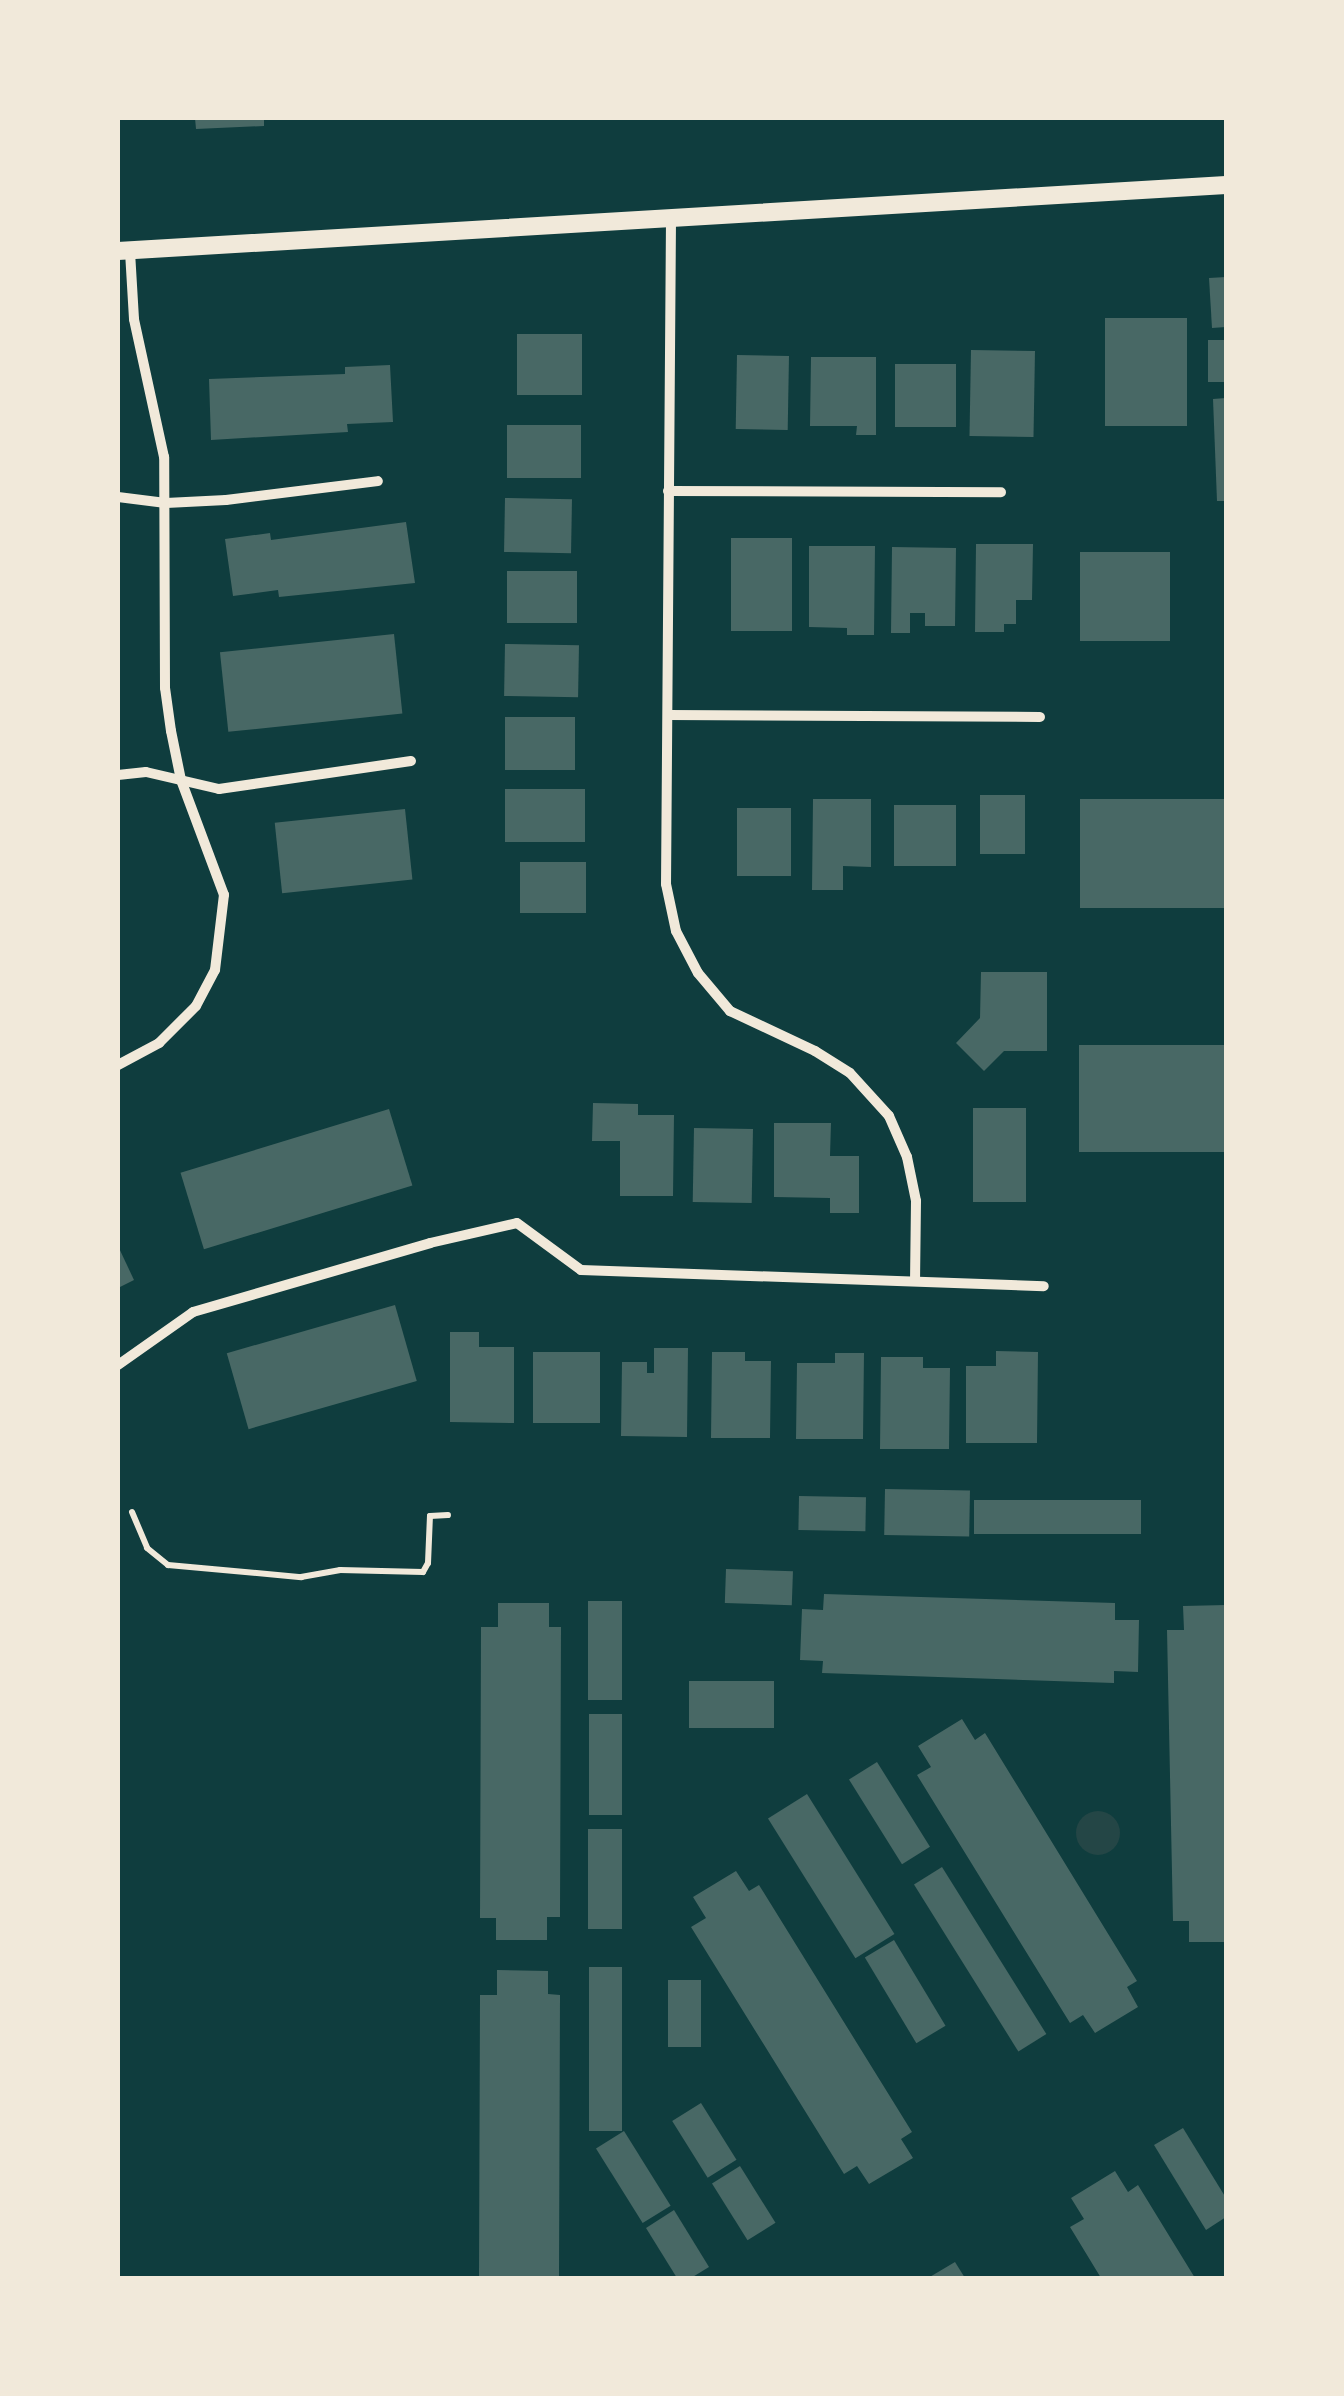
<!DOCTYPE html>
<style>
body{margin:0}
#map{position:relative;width:1344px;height:2396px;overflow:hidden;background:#0f3d3e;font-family:Roboto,sans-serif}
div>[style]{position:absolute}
.green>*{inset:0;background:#244646}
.round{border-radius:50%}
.building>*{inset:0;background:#486865;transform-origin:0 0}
.path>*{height:6px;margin:-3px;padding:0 3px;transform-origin:3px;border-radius:3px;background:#f1e9da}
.minor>*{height:10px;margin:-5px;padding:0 5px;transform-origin:5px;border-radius:5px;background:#f1e9da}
.tertiary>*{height:18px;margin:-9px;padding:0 9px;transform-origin:9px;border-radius:9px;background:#f1e9da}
span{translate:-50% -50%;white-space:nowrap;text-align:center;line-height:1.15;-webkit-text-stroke:9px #f1e9da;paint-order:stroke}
.frame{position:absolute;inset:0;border:120px solid #f1e9da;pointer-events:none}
</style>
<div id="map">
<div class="green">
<i class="round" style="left:1076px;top:1811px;width:44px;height:44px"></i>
</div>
<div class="building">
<i style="clip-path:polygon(195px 118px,264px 118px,264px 126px,196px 129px)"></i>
<i style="clip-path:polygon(1226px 277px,1226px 327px,1212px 328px,1209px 278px)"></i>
<i style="left:1105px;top:318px;width:82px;height:108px"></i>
<i style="left:517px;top:334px;width:65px;height:61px"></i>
<i style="left:1226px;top:340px;width:42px;height:18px;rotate:90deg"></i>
<i style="left:971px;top:350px;width:64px;height:86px;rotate:1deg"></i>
<i style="left:737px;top:355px;width:52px;height:74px;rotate:1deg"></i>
<i style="clip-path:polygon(811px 357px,876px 357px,876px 435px,856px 435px,857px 426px,810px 426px)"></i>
<i style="left:895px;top:364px;width:61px;height:63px"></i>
<i style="clip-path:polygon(390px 365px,393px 422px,347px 424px,348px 432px,211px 440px,209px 379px,345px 374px,345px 367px)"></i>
<i style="clip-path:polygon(1226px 398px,1226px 501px,1217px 501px,1213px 399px)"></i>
<i style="left:507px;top:425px;width:74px;height:53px"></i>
<i style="left:505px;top:498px;width:67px;height:54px;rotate:1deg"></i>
<i style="clip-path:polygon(406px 522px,415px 583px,279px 597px,278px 590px,233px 596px,225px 539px,270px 533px,271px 540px)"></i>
<i style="left:731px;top:538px;width:61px;height:93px"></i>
<i style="clip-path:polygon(976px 544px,1033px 544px,1032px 600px,1016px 600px,1016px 624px,1004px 624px,1004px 632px,975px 632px)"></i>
<i style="clip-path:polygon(809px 546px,875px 546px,874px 635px,847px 635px,847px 628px,809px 627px)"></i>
<i style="clip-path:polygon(892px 547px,956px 548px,955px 626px,925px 626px,925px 613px,910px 613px,910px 633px,891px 633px)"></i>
<i style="left:1080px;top:552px;width:90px;height:89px"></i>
<i style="left:507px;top:571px;width:70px;height:52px"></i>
<i style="left:394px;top:634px;width:80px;height:175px;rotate:84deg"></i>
<i style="left:505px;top:644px;width:74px;height:52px;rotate:1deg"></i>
<i style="left:505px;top:717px;width:70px;height:53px"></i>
<i style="left:505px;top:789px;width:80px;height:53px"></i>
<i style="left:980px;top:795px;width:45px;height:59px"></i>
<i style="clip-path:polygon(813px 799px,871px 799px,871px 867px,843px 866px,843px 890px,812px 890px)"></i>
<i style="left:1226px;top:799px;width:109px;height:146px;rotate:90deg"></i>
<i style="left:894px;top:805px;width:62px;height:61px"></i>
<i style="left:737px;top:808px;width:54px;height:68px"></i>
<i style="left:405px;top:809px;width:71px;height:131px;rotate:84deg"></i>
<i style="left:520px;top:862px;width:66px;height:51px"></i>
<i style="clip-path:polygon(981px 972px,1047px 972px,1047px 1051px,1004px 1051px,984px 1071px,956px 1043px,980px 1018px)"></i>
<i style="left:1226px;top:1045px;width:107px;height:147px;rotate:90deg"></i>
<i style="clip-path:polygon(593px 1103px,638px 1104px,638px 1115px,674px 1115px,673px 1196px,620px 1196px,620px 1141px,592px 1141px)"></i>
<i style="left:973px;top:1108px;width:53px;height:94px"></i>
<i style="left:389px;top:1109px;width:80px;height:218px;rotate:73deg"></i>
<i style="clip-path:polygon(774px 1123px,831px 1123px,830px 1156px,859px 1156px,859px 1213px,830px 1213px,830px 1198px,774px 1197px)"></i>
<i style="left:694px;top:1128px;width:59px;height:74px;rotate:1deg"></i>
<i style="clip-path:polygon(118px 1246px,134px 1280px,118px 1288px)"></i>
<i style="left:395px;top:1305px;width:79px;height:175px;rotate:74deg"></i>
<i style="clip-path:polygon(450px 1332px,479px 1332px,479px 1347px,514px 1347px,514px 1423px,450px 1422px)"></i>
<i style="clip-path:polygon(654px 1348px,688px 1348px,687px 1437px,621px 1436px,622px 1362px,647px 1362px,647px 1373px,654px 1373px)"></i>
<i style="clip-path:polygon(996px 1351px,1038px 1352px,1037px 1443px,966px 1443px,966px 1366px,996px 1366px)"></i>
<i style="left:533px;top:1352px;width:67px;height:71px"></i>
<i style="clip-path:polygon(712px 1352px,745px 1352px,745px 1361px,771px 1361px,770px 1438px,711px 1438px)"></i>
<i style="clip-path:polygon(835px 1353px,864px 1353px,863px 1439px,796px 1439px,797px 1363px,835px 1363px)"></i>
<i style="clip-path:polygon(881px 1357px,923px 1357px,923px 1368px,950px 1368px,949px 1449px,880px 1449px)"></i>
<i style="left:885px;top:1489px;width:85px;height:46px;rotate:1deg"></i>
<i style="left:799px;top:1496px;width:67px;height:34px;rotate:1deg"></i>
<i style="left:1141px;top:1500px;width:34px;height:167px;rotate:90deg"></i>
<i style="left:726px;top:1569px;width:67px;height:34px;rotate:2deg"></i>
<i style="clip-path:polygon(824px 1594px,1115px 1603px,1115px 1620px,1139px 1620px,1138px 1672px,1114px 1671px,1114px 1683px,822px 1673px,823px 1661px,800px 1660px,802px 1609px,823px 1610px)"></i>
<i style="left:588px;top:1601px;width:34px;height:99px"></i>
<i style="clip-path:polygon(498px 1603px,549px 1603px,549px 1627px,561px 1627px,560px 1917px,547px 1917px,547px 1940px,496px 1940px,496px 1918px,480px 1918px,481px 1627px,498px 1627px)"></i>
<i style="clip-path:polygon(1226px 1605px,1226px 1942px,1189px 1942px,1189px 1921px,1173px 1921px,1167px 1630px,1184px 1630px,1183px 1606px)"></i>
<i style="left:689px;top:1681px;width:85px;height:47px"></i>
<i style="left:589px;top:1714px;width:33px;height:101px"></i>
<i style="clip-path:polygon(962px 1719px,975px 1740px,985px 1733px,1137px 1981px,1127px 1987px,1138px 2007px,1095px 2033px,1083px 2015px,1070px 2023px,917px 1775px,931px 1767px,918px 1746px)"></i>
<i style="left:877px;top:1762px;width:100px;height:33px;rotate:58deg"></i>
<i style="left:807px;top:1794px;width:165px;height:46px;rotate:58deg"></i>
<i style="left:588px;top:1829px;width:34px;height:100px"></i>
<i style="left:942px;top:1867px;width:197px;height:33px;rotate:58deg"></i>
<i style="clip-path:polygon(736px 1871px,749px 1891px,759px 1885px,912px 2132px,901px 2139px,913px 2158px,869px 2184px,857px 2166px,844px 2174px,691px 1927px,706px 1918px,693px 1897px)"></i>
<i style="left:894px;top:1940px;width:100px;height:34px;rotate:59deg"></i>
<i style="left:589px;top:1967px;width:33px;height:164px"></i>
<i style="clip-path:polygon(497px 1970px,548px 1971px,548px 1994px,560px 1995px,559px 2278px,479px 2278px,480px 1995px,497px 1995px)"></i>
<i style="left:668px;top:1980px;width:33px;height:67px"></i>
<i style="left:701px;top:2103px;width:67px;height:34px;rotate:58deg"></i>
<i style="clip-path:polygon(1183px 2128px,1226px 2198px,1226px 2217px,1206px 2230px,1154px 2145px)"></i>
<i style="left:624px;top:2131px;width:88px;height:33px;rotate:58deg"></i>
<i style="left:740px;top:2166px;width:67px;height:33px;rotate:58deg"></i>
<i style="clip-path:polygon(1115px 2171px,1128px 2192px,1138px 2185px,1195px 2278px,1101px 2278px,1070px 2227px,1084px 2219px,1071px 2198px)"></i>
<i style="clip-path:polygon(674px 2210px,709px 2267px,691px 2278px,677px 2278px,646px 2228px)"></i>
<i style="clip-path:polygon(955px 2262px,965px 2278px,928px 2278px)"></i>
</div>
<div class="path">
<i style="left:132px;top:1512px;width:39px;rotate:67deg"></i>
<i style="left:147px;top:1548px;width:27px;rotate:39deg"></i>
<i style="left:168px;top:1565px;width:134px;rotate:5.2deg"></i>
<i style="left:301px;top:1577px;width:40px;rotate:-10deg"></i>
<i style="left:340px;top:1570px;width:83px;rotate:1.4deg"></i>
<i style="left:423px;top:1572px;width:10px;rotate:-61deg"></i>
<i style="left:428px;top:1563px;width:47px;rotate:-87.6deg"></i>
<i style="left:430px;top:1516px;width:18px;rotate:-3deg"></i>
</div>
<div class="minor">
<i style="left:671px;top:220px;width:664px;rotate:90.43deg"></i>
<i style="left:666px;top:884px;width:48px;rotate:78deg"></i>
<i style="left:676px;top:931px;width:47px;rotate:62.4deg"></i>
<i style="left:698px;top:973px;width:50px;rotate:49.9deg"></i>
<i style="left:730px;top:1011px;width:94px;rotate:25.2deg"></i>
<i style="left:815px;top:1051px;width:41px;rotate:32.2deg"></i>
<i style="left:850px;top:1073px;width:58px;rotate:47.8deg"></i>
<i style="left:889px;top:1116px;width:45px;rotate:66.3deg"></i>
<i style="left:907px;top:1157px;width:45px;rotate:78.4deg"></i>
<i style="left:916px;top:1201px;width:80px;rotate:90.7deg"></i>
<i style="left:668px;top:491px;width:333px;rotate:0.2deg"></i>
<i style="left:118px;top:497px;width:48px;rotate:7.1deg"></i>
<i style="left:166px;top:503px;width:60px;rotate:-2.9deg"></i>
<i style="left:226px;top:500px;width:153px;rotate:-7.1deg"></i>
<i style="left:668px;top:715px;width:372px;rotate:0.3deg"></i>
<i style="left:118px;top:775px;width:28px;rotate:-6deg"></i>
<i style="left:146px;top:772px;width:75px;rotate:13.1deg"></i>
<i style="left:219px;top:789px;width:194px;rotate:-8.3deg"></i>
<i style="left:118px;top:1065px;width:47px;rotate:-28.2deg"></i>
<i style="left:159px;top:1043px;width:52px;rotate:-45deg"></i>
<i style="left:196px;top:1006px;width:41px;rotate:-62.2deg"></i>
<i style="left:215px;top:970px;width:76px;rotate:-83.2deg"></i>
<i style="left:224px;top:895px;width:123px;rotate:-110.5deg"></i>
<i style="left:181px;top:780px;width:50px;rotate:-101.5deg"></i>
<i style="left:171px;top:731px;width:43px;rotate:-97.9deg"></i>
<i style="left:165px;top:688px;width:231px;rotate:-90.2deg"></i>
<i style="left:164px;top:457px;width:141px;rotate:-102.3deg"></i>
<i style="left:134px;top:319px;width:68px;rotate:-93.4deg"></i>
<i style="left:118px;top:1365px;width:92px;rotate:-35.2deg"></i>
<i style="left:193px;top:1312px;width:247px;rotate:-16.2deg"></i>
<i style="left:430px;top:1243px;width:89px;rotate:-12.9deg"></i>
<i style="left:517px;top:1223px;width:79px;rotate:36.3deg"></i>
<i style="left:581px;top:1270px;width:463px;rotate:2deg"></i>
</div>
<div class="tertiary">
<i style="left:118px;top:251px;width:1110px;rotate:-3.41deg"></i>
</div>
<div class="frame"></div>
</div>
